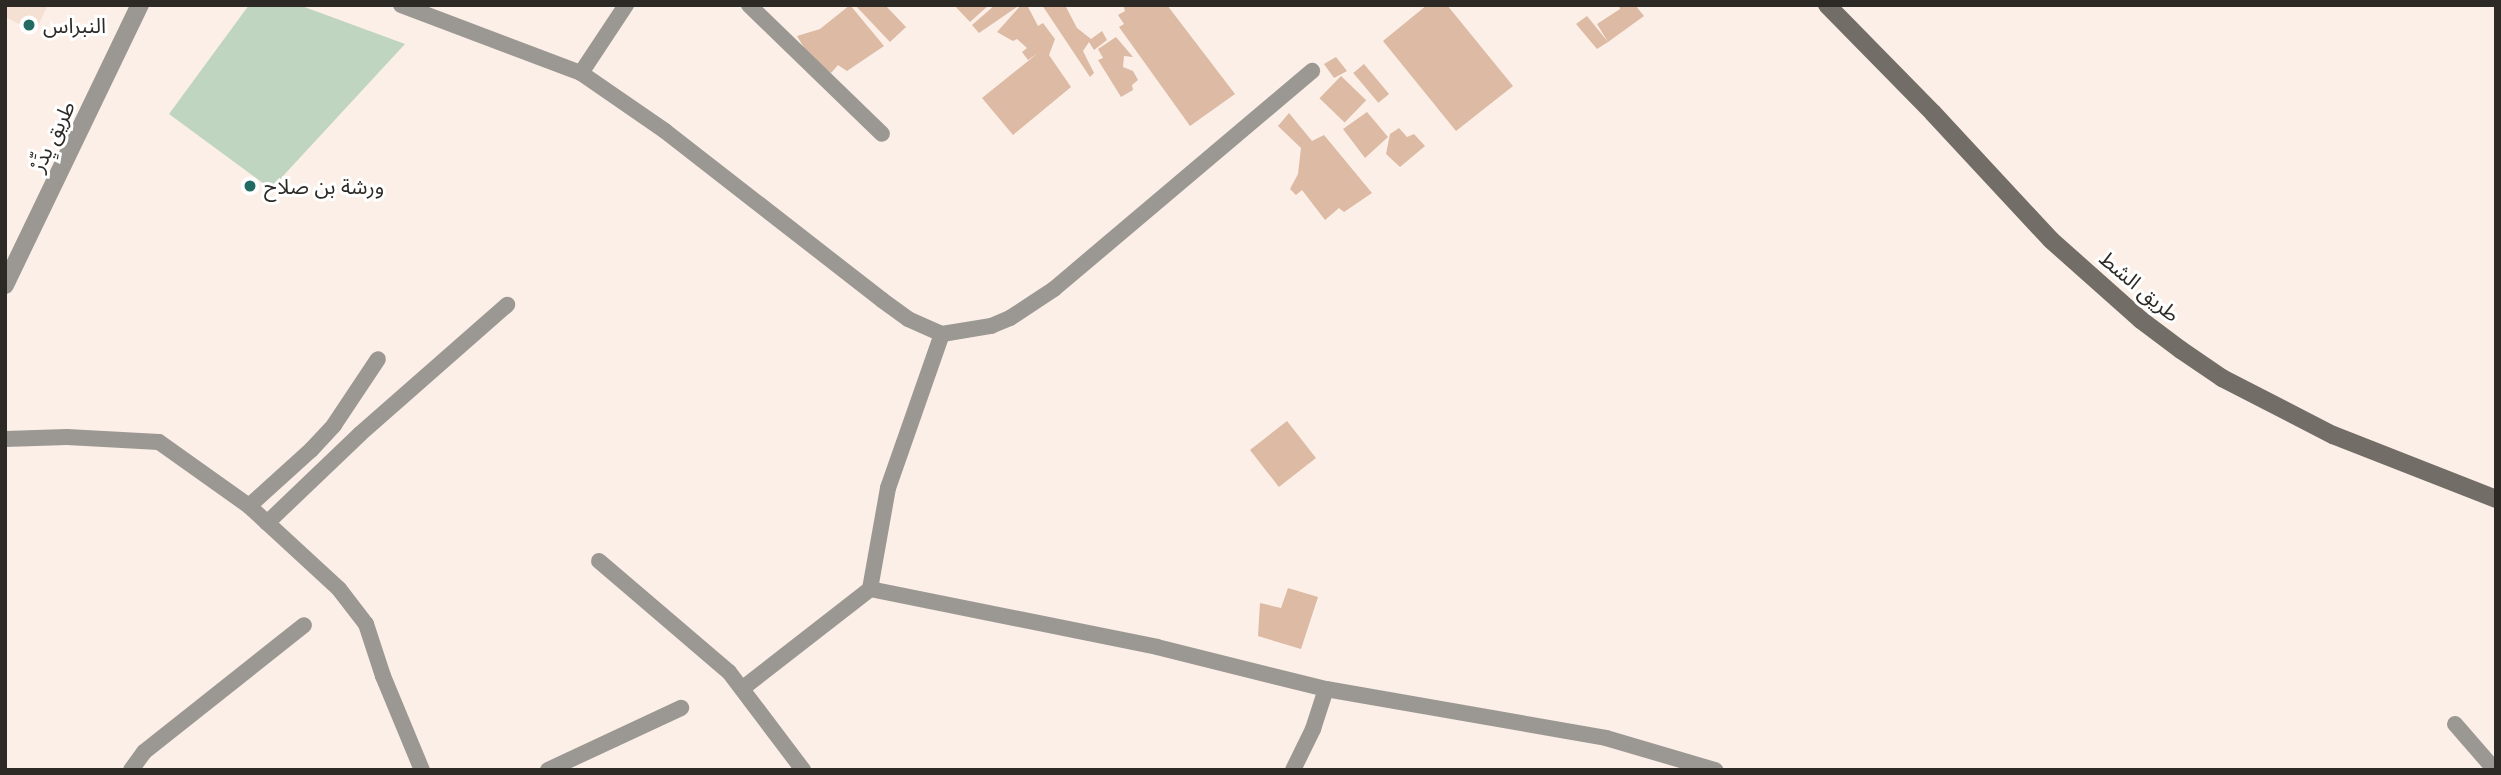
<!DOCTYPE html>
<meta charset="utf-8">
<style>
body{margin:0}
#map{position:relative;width:2501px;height:775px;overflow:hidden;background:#fcefe7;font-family:Mulish,"Noto Sans Arabic",sans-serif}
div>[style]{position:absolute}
.built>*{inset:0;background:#f5e1d4}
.green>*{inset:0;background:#bfd5c0}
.building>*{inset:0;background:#dcbaa3;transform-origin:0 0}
.minor>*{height:16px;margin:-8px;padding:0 8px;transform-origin:8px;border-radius:8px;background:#9b9893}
.tertiary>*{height:18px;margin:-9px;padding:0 9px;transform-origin:9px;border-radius:9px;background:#9b9893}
.secondary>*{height:18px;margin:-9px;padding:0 9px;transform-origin:9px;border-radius:9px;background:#726d66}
.dots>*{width:19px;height:19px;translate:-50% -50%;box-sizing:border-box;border:4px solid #fff;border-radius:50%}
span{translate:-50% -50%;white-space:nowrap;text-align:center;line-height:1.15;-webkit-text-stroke:6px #fff;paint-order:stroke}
.poi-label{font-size:21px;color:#2d2925}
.left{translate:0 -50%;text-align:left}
.street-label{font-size:21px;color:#2d2925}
.frame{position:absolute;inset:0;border:7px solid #2d2925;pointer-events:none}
</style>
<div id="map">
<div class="built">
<i style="clip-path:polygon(5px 5px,48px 5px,35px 32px,5px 17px)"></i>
</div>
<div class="green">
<i style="clip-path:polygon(249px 5px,299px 5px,405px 44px,271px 189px,169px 114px)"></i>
</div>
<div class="building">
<i style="clip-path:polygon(850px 5px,884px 46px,847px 71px,838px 65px,831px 73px,809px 56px,797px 36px,820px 29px)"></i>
<i style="clip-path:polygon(855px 5px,885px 5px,906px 27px,890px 42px)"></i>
<i style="clip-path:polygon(954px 5px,989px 5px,970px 22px)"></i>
<i style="clip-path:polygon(995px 5px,1020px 5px,979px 33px,972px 25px)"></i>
<i style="clip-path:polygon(1021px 5px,1027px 5px,1038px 26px,1043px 23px,1055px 39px,1049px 55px,1071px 87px,1013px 135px,982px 98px,1038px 53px,1028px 60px,1022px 52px,1027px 48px,1017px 39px,1013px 41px,997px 32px)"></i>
<i style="clip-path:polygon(1042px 5px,1065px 5px,1077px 28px,1091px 39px,1102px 31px,1107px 40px,1094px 50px,1089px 42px,1083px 51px,1094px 73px,1090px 77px)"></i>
<i style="clip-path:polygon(1123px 5px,1167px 5px,1235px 94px,1190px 126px,1119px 27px,1124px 24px,1118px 15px,1125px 11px)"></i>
<i style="clip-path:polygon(1427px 5px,1447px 5px,1513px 86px,1456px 131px,1383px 41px)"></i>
<i style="clip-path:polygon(1619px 5px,1635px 5px,1644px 16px,1608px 42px,1597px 49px,1576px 24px,1587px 16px,1608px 42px,1597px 24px,1620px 9px)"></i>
<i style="clip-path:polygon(1116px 37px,1133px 57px,1124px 56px,1123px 67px,1133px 71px,1138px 80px,1132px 85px,1133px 90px,1121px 97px,1098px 60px,1103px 58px,1098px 49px)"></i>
<i style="clip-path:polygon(1336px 57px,1347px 71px,1334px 78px,1324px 64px)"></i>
<i style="left:1364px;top:64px;width:39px;height:14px;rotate:50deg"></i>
<i style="left:1341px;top:76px;width:35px;height:31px;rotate:44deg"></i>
<i style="clip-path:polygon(1367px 112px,1388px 137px,1365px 158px,1343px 129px)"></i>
<i style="clip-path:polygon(1289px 113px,1312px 141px,1324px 135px,1372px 193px,1344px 212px,1339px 208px,1325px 220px,1302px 190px,1296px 195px,1290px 189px,1298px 174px,1301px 148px,1278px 126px)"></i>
<i style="clip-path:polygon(1399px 128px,1407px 137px,1414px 134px,1425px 146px,1400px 167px,1386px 154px,1390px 134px)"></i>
<i style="left:1287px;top:421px;width:47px;height:47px;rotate:52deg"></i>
<i style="clip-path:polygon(1288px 588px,1318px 597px,1301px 649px,1258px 636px,1260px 603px,1281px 608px)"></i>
</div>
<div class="minor">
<i style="left:401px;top:5px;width:192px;rotate:20.7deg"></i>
<i style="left:581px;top:73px;width:102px;rotate:34.6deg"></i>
<i style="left:665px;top:131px;width:275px;rotate:37.9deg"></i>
<i style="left:882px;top:300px;width:32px;rotate:36deg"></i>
<i style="left:908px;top:319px;width:37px;rotate:24deg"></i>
<i style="left:942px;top:334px;width:50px;rotate:-9.3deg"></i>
<i style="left:991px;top:326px;width:21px;rotate:-23deg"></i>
<i style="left:1010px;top:318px;width:53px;rotate:-33.4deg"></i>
<i style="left:1054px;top:289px;width:338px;rotate:-40.2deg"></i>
<i style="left:749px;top:5px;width:185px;rotate:44.1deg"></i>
<i style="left:581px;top:73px;width:82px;rotate:-56.5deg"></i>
<i style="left:5px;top:439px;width:62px;rotate:-1.8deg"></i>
<i style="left:67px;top:437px;width:92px;rotate:3.1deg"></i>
<i style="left:159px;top:442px;width:110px;rotate:35.4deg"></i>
<i style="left:249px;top:506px;width:122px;rotate:42.7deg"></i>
<i style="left:339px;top:589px;width:44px;rotate:52.4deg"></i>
<i style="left:366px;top:624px;width:55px;rotate:71.9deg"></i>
<i style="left:383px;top:676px;width:102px;rotate:67.5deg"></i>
<i style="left:249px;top:506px;width:84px;rotate:-42.1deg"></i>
<i style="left:311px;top:450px;width:34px;rotate:-47deg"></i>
<i style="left:334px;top:425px;width:79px;rotate:-56.3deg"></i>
<i style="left:267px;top:523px;width:129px;rotate:-43.7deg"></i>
<i style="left:360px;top:434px;width:196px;rotate:-41.3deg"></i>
<i style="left:599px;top:561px;width:171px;rotate:40.5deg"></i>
<i style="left:729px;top:672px;width:123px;rotate:52.9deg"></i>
<i style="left:870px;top:589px;width:293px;rotate:11.4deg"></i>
<i style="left:1157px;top:647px;width:174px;rotate:14deg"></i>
<i style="left:1326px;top:689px;width:284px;rotate:9.9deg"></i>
<i style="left:1606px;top:738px;width:114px;rotate:16.4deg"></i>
<i style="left:743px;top:688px;width:161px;rotate:-37.9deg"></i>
<i style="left:870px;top:589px;width:103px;rotate:-79.9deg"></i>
<i style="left:888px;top:488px;width:163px;rotate:-70.7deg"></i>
<i style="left:2455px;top:724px;width:61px;rotate:49deg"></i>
<i style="left:131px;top:770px;width:22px;rotate:-54deg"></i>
<i style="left:144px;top:752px;width:204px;rotate:-38.4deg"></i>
<i style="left:548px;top:770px;width:147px;rotate:-25deg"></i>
<i style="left:1293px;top:770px;width:46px;rotate:-64deg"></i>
<i style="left:1313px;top:729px;width:42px;rotate:-72deg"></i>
</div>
<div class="tertiary">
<i style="left:5px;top:285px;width:311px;rotate:-64.3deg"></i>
</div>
<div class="secondary">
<i style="left:1827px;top:5px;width:151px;rotate:45.5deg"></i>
<i style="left:1933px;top:113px;width:173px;rotate:47.1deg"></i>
<i style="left:2051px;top:240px;width:120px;rotate:41.6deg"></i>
<i style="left:2141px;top:320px;width:50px;rotate:36.9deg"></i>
<i style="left:2181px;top:350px;width:50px;rotate:34.3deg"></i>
<i style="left:2222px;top:378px;width:125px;rotate:27.2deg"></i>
<i style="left:2333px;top:435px;width:175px;rotate:21.4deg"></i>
</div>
<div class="dots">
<i style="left:29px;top:25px;background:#226b63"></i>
<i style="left:250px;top:186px;background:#226b63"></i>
</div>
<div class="poi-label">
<span class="left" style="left:43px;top:25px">النبراس</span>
<span class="left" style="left:264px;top:186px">ورشة بن صلاح</span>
</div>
<div class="street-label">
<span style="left:52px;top:136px;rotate:-64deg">طريق يِدِّرْ</span>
<span style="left:2140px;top:286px;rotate:40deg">طريق الشط</span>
</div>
<div class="frame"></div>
</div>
